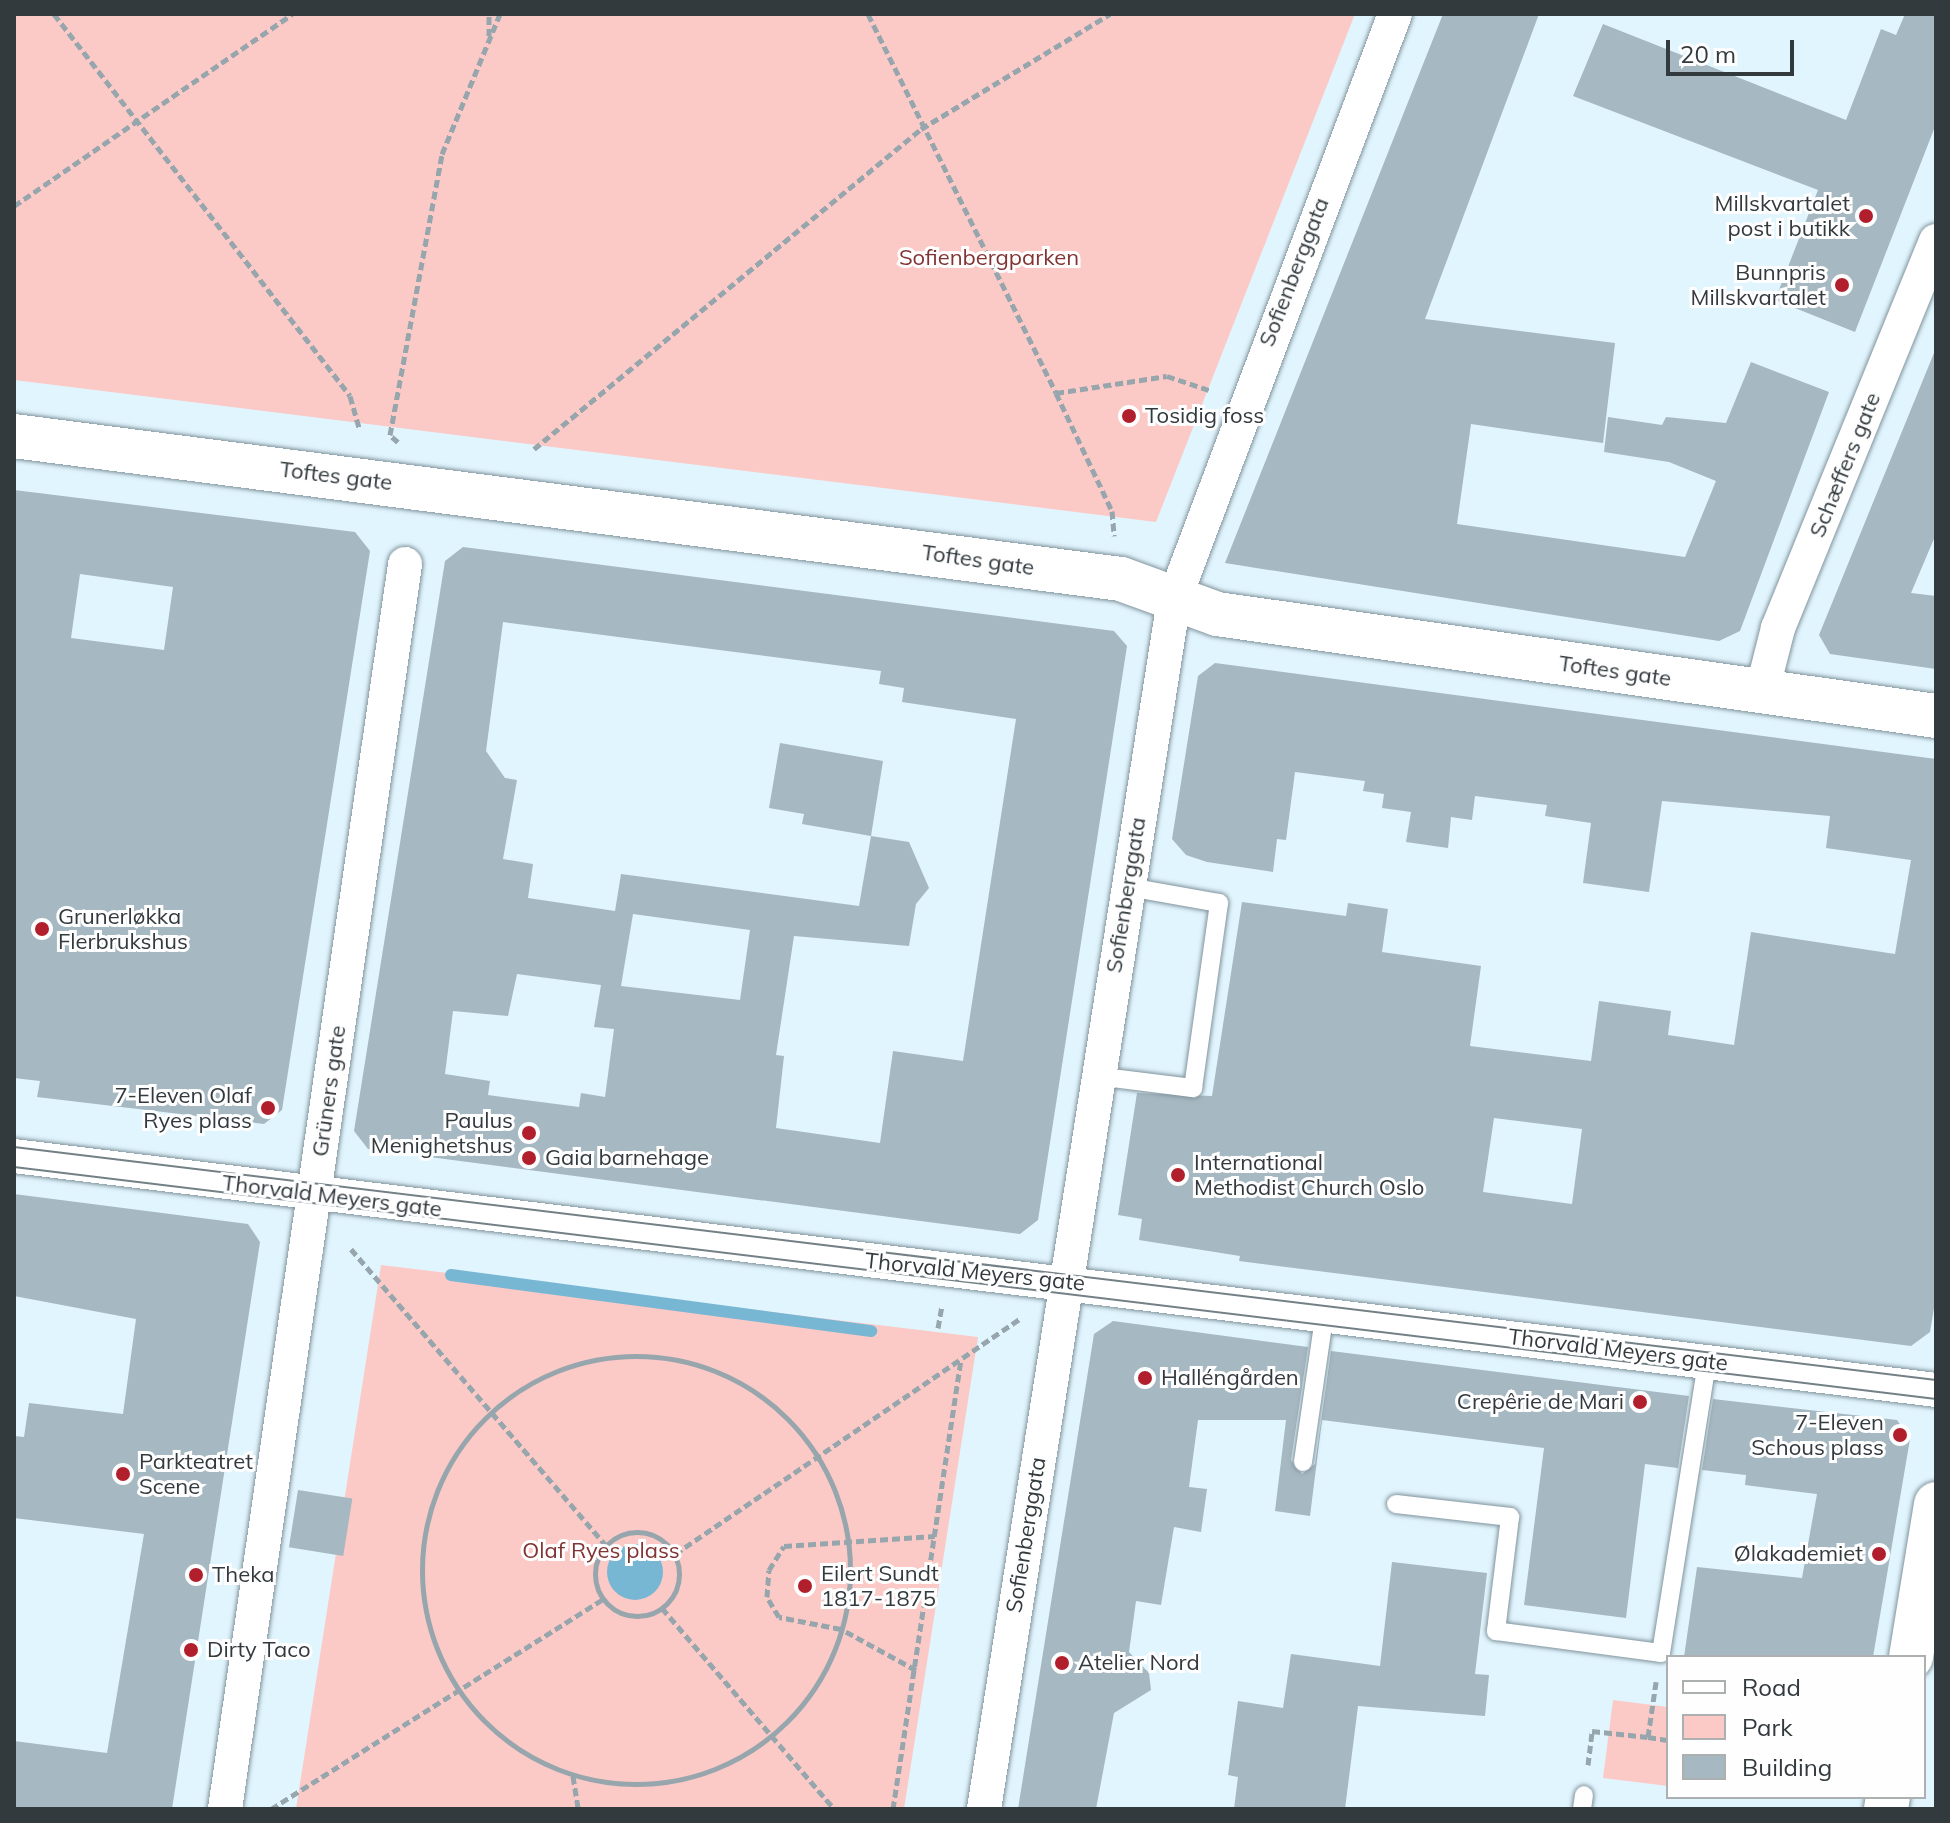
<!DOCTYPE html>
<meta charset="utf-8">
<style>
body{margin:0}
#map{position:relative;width:1950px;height:1823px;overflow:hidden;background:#e1f5fe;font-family:Mulish,sans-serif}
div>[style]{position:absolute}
.green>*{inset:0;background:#fbcac7}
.water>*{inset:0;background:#78b7d4}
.round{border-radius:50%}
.stream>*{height:12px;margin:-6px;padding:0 6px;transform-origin:6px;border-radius:6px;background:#78b7d4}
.building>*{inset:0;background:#a6b8c1;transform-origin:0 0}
.path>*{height:5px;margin-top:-2.5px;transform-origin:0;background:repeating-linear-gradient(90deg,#97a6ac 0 8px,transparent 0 12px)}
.path>.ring{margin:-2.5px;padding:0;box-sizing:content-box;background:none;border:5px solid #97a6ac;border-radius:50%}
.roads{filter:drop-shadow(0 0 2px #81939c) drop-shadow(0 0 2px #81939c)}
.service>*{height:18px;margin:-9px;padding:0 9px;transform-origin:9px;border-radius:9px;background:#fff}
.minor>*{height:34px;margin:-17px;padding:0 17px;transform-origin:17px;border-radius:17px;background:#fff}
.tertiary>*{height:44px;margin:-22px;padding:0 22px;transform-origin:22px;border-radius:22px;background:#fff}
.secondary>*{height:44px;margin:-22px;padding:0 22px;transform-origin:22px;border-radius:22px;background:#fff}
.tram>*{height:2px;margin:-1px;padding:0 1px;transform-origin:1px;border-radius:1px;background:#738086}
.dots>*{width:22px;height:22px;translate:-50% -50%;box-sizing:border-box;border:4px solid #fefefe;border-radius:50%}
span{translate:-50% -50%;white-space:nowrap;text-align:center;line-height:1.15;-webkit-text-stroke:6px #fefefe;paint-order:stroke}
.poi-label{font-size:22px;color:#323a3e}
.right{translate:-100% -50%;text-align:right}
.left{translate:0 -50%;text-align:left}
.park-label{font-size:22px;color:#823434}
.street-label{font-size:22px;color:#323a3e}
.frame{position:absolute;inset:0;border:16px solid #323a3e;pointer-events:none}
.legend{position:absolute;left:1666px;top:1655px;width:260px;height:144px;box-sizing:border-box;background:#fefefe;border:2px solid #acb0b1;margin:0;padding:10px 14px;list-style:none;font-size:24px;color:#323a3e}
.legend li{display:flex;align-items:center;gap:16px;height:40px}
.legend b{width:40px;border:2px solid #acb0b1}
.scale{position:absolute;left:1666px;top:40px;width:128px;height:36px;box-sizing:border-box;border:4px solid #323a3e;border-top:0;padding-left:10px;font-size:24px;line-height:28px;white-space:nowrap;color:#323a3e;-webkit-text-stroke:6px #fefefe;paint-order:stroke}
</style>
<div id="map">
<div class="green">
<i style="clip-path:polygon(14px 14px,1355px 14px,1156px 522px,14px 380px)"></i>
<i style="clip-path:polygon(381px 1265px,978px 1337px,904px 1809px,296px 1809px)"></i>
<i style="clip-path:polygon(1613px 1700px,1668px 1707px,1668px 1786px,1603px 1778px)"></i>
</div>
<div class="water">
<i class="round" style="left:607px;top:1544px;width:56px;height:56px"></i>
</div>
<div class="stream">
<i style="left:451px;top:1275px;width:424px;rotate:7.6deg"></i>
</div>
<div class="building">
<i style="clip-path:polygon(1443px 14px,1539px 14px,1425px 319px,1615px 343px,1603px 443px,1471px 424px,1457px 524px,1685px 557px,1716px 481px,1669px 462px,1604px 452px,1608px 417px,1662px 425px,1666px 417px,1726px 423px,1751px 362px,1829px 392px,1740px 631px,1719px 641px,1225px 563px)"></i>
<i style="clip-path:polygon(1905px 14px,1936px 14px,1936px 124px,1855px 332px,1775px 300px,1818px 190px,1573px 96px,1603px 24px,1846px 120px,1881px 29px,1896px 35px)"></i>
<i style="clip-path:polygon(1936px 348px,1936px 534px,1911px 593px,1936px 596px,1936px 669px,1830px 654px,1819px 635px)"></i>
<i style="clip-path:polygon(evenodd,14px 490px,355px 532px,370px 551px,282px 1110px,264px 1124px,37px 1097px,40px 1081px,14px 1078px,14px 490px,80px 574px,173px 587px,164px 650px,71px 638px,80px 574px)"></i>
<i style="clip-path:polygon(evenodd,463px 547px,1114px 631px,1127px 646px,1038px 1220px,1020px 1234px,368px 1149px,354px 1131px,445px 561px,463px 547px,503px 622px,881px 671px,879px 684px,904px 688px,902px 702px,1016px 719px,963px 1061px,893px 1051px,880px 1143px,776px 1128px,784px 1056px,776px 1055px,794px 936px,909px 946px,916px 904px,929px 888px,909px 842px,871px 836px,859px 906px,621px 874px,615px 911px,528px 898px,533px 864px,503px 859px,517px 780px,505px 778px,486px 751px,503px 622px,463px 547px,633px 914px,750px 930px,740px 1000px,621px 986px,633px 914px,463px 547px,517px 974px,601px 985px,594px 1027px,614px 1029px,605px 1097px,581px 1093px,579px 1107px,488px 1095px,490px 1081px,445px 1074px,453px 1011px,508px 1016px,517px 974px)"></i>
<i style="clip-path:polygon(evenodd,1215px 663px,1936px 759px,1936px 1296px,1930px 1332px,1911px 1346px,1239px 1261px,1240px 1256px,1139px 1240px,1142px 1219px,1118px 1215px,1137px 1093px,1212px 1096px,1242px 902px,1346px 916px,1348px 903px,1388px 909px,1382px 952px,1481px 966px,1470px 1046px,1591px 1061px,1599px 1001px,1671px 1011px,1668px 1035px,1734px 1045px,1751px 932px,1895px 954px,1911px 860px,1826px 848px,1830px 816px,1662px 801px,1649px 892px,1583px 883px,1591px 823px,1545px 816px,1547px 805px,1475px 796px,1472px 820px,1451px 817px,1448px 848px,1406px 842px,1411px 812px,1382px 808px,1384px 794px,1363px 791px,1365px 781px,1295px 772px,1286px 840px,1277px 839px,1273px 872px,1207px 862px,1186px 855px,1172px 839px,1198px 676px,1215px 663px,1494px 1118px,1582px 1129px,1572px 1204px,1483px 1192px,1494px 1118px)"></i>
<i style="clip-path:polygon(780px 743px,883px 761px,871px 836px,802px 824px,804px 814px,769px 808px)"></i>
<i style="clip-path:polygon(14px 1194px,248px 1224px,260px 1242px,172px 1809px,14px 1809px,14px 1741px,107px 1753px,144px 1534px,14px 1518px,14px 1436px,24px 1437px,29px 1403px,123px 1414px,136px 1319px,14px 1296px)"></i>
<i style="clip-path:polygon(1113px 1321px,1308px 1347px,1291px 1460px,1302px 1474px,1315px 1464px,1331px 1351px,1689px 1396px,1678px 1468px,1645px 1464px,1626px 1618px,1524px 1605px,1544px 1448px,1322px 1420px,1310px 1516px,1275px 1511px,1286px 1420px,1198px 1420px,1189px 1487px,1207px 1489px,1201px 1532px,1174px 1527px,1161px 1605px,1136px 1601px,1129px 1652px,1149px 1673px,1151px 1690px,1114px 1713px,1096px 1809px,1018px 1809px,1094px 1334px)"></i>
<i style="clip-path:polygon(1713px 1399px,1897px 1420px,1910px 1439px,1873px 1657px,1684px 1657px,1697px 1567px,1802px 1578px,1817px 1494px,1745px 1485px,1746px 1475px,1702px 1470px)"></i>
<i style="left:298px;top:1490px;width:55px;height:58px;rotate:9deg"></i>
<i style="clip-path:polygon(1392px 1562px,1487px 1573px,1475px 1674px,1489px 1675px,1485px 1716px,1358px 1706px,1345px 1809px,1234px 1809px,1238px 1777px,1228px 1775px,1238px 1701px,1283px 1708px,1291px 1654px,1380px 1666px)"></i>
</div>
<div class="path">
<i style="left:54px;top:14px;width:483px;rotate:52.2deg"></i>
<i style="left:350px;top:396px;width:35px;rotate:74deg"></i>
<i style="left:868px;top:14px;width:423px;rotate:63.6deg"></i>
<i style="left:1056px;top:393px;width:131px;rotate:64.6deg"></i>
<i style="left:1112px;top:511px;width:25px;rotate:85deg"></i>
<i style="left:489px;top:36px;width:22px;rotate:-90deg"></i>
<i style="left:14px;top:206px;width:338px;rotate:-34.6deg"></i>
<i style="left:1056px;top:393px;width:112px;rotate:-8.7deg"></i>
<i style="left:1167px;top:376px;width:47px;rotate:18.4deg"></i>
<i style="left:398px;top:442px;width:11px;rotate:-139deg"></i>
<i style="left:390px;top:435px;width:286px;rotate:-79.5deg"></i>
<i style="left:442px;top:154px;width:152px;rotate:-67.5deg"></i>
<i style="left:534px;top:449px;width:502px;rotate:-39.59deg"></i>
<i style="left:921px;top:129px;width:221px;rotate:-31.3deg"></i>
<i style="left:351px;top:1249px;width:391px;rotate:49.3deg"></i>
<i style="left:938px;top:1328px;width:23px;rotate:-80deg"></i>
<i class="ring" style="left:422px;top:1356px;width:423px;height:423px"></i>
<i class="ring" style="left:595px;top:1532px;width:79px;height:79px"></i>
<i style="left:675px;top:1554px;width:419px;rotate:-34.3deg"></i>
<i style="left:662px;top:1608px;width:265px;rotate:49.4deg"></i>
<i style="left:916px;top:1670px;width:85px;rotate:-151.3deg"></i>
<i style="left:841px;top:1629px;width:63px;rotate:-169deg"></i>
<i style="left:779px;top:1617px;width:23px;rotate:-121deg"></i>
<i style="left:767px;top:1597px;width:27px;rotate:-86deg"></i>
<i style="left:769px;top:1570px;width:28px;rotate:-58deg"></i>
<i style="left:784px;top:1546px;width:151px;rotate:-3.8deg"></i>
<i style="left:1648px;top:1737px;width:20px;rotate:9deg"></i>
<i style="left:1588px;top:1765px;width:34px;rotate:-83deg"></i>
<i style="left:1592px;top:1731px;width:56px;rotate:6.1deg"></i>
<i style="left:1648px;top:1737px;width:56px;rotate:-81.7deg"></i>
<i style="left:573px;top:1776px;width:33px;rotate:81deg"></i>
<i style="left:271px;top:1809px;width:393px;rotate:-32.3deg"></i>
<i style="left:893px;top:1809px;width:455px;rotate:-81.4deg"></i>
</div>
<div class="roads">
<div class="service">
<i style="left:1096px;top:1076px;width:98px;rotate:7.1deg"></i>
<i style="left:1193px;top:1088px;width:187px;rotate:-82deg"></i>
<i style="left:1219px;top:903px;width:92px;rotate:-170deg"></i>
<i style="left:1303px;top:1462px;width:152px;rotate:-81.7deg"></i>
<i style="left:1396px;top:1504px;width:115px;rotate:6.5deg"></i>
<i style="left:1510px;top:1517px;width:115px;rotate:97deg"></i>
<i style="left:1496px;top:1631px;width:166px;rotate:7.6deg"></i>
<i style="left:1661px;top:1653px;width:296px;rotate:-81deg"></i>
<i style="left:1582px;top:1809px;width:14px;rotate:-82deg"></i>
</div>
<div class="minor">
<i style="left:1762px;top:691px;width:65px;rotate:-75.7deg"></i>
<i style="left:1778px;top:628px;width:418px;rotate:-67.8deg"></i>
<i style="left:14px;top:1156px;width:1936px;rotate:6.94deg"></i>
<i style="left:225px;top:1809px;width:1258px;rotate:-81.77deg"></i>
<i style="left:984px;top:1809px;width:1224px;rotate:-81.07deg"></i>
<i style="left:1174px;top:600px;width:626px;rotate:-69.34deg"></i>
</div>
<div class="tertiary">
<i style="left:1911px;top:1657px;width:155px;rotate:-80.7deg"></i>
<i style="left:1886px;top:1809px;width:12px;rotate:-81deg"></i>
</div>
<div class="secondary">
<i style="left:14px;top:436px;width:1116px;rotate:7.36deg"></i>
<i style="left:1121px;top:579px;width:102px;rotate:20deg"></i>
<i style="left:1217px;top:614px;width:726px;rotate:8.07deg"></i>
</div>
</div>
<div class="tram">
<i style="left:14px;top:1147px;width:1936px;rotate:6.91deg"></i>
<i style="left:14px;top:1167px;width:1936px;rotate:6.88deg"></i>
</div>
<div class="dots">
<i style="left:1866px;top:216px;background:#b11f2d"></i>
<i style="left:1842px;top:285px;background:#b11f2d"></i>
<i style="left:1129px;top:416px;background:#b11f2d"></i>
<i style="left:42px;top:929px;background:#b11f2d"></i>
<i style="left:268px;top:1108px;background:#b11f2d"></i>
<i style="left:529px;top:1133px;background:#b11f2d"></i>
<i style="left:529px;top:1158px;background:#b11f2d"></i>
<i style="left:1178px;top:1175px;background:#b11f2d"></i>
<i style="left:1145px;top:1378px;background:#b11f2d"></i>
<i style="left:1640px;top:1402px;background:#b11f2d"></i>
<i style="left:1900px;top:1435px;background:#b11f2d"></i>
<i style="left:123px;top:1474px;background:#b11f2d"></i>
<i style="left:1879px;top:1554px;background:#b11f2d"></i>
<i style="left:196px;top:1575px;background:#b11f2d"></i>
<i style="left:805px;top:1586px;background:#b11f2d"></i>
<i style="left:191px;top:1650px;background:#b11f2d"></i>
<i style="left:1062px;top:1663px;background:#b11f2d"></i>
</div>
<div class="poi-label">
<span class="right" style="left:1850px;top:216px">Millskvartalet<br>post i butikk</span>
<span class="right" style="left:1826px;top:285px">Bunnpris<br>Millskvartalet</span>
<span class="left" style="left:1145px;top:416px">Tosidig foss</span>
<span class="left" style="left:58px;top:929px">Grunerløkka<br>Flerbrukshus</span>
<span class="right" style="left:252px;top:1108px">7-Eleven Olaf<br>Ryes plass</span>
<span class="right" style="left:513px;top:1133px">Paulus<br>Menighetshus</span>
<span class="left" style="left:545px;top:1158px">Gaia barnehage</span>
<span class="left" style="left:1194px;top:1175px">International<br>Methodist Church Oslo</span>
<span class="left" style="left:1161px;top:1378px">Halléngården</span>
<span class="right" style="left:1624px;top:1402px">Crepêrie de Mari</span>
<span class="right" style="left:1884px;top:1435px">7-Eleven<br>Schous plass</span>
<span class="left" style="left:139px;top:1474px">Parkteatret<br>Scene</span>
<span class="right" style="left:1863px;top:1554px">Ølakademiet</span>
<span class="left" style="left:821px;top:1586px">Eilert Sundt<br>1817-1875</span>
<span class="left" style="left:212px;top:1575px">Theka</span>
<span class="left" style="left:207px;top:1650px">Dirty Taco</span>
<span class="left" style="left:1078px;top:1663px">Atelier Nord</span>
</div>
<div class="park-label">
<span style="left:989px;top:258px">Sofienbergparken</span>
<span style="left:601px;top:1551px">Olaf Ryes plass</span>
</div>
<div class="street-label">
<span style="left:1294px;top:272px;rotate:-69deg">Sofienberggata</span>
<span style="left:1845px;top:465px;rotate:-68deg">Schæffers gate</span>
<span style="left:336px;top:476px;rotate:7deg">Toftes gate</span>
<span style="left:978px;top:560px;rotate:8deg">Toftes gate</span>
<span style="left:1615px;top:671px;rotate:8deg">Toftes gate</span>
<span style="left:1126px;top:895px;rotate:-81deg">Sofienberggata</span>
<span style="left:329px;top:1091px;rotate:-82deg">Grüners gate</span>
<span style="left:332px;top:1196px;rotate:7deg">Thorvald Meyers gate</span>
<span style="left:975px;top:1272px;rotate:6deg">Thorvald Meyers gate</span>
<span style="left:1618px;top:1350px;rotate:7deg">Thorvald Meyers gate</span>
<span style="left:1026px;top:1535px;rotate:-81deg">Sofienberggata</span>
</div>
<div class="frame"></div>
<ul class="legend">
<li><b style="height:10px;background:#fff"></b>Road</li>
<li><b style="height:22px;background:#fbcac7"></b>Park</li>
<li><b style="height:22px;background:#a6b8c1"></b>Building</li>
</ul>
<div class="scale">20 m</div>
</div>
